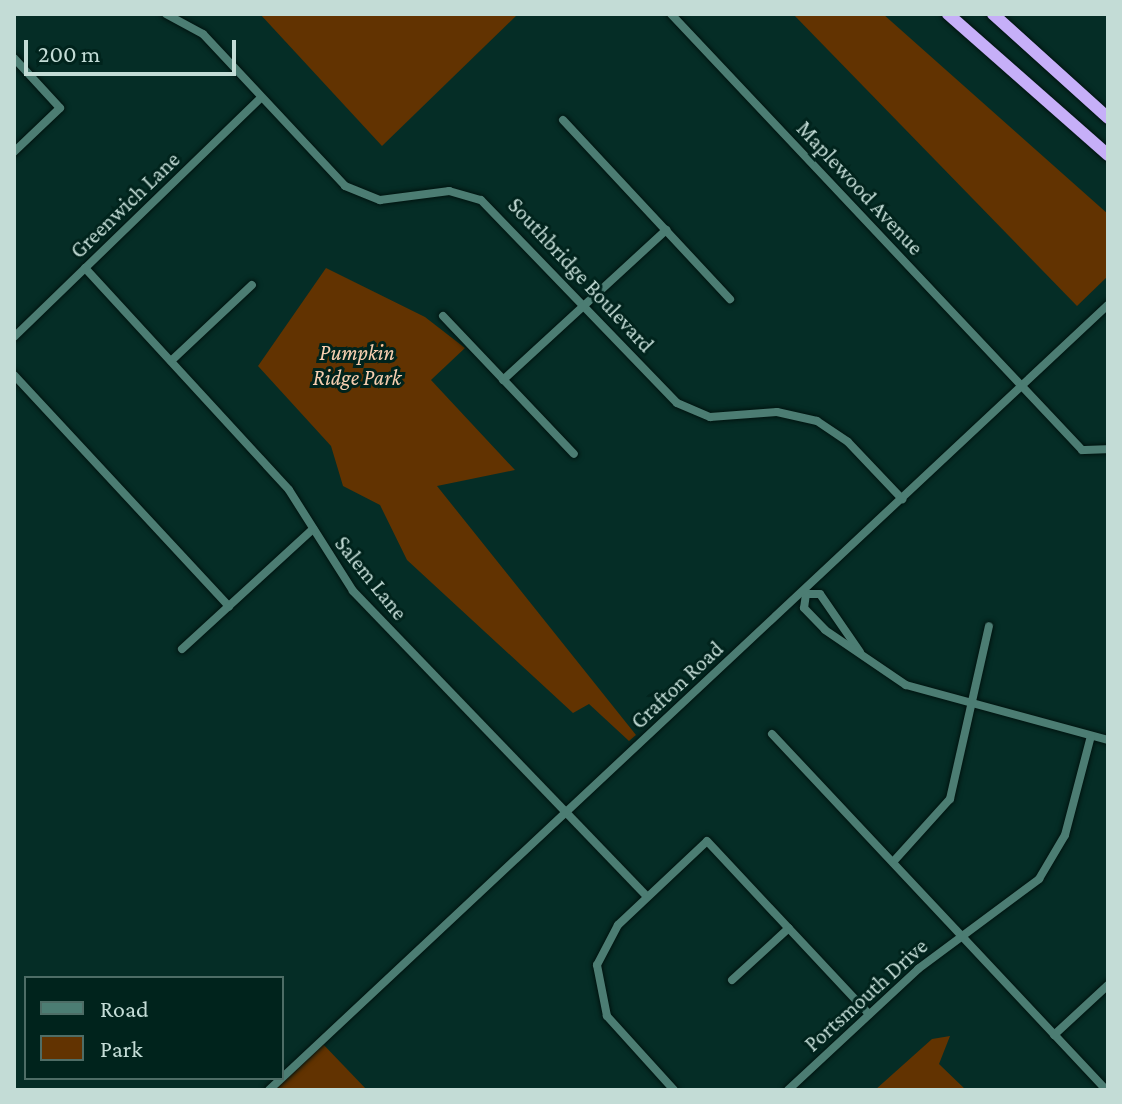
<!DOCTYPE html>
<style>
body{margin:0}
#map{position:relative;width:1122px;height:1104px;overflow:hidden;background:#052d26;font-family:"Crimson Pro",serif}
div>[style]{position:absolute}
.green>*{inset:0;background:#623301}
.roads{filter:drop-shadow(0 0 2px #00130f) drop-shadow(0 0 2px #00130f)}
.minor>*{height:8px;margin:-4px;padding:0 4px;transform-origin:4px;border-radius:4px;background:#4c7d73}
.highway>*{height:12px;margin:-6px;padding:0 6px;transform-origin:6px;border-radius:6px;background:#c6aff8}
span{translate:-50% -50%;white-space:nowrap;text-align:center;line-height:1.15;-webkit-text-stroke:6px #00231c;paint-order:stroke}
.street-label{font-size:22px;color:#c3dcd6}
.park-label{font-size:22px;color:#f7cfb1;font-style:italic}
.frame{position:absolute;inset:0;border:16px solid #c3dcd6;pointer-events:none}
.legend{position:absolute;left:24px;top:976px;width:260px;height:104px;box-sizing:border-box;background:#00231c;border:2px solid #4e6d66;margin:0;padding:10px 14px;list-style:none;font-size:24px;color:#c3dcd6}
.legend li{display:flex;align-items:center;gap:16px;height:40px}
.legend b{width:40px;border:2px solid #4e6d66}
.scale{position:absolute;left:24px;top:40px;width:212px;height:36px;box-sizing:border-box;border:4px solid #c3dcd6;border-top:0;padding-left:10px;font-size:24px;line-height:28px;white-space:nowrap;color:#c3dcd6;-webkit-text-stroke:6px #00231c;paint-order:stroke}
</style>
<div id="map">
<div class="green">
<i style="clip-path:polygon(260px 14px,518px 14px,382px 146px)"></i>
<i style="clip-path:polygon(793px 14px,883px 14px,1108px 214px,1108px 276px,1077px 306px)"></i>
<i style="clip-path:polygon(326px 268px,425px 317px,465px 348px,431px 380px,515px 470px,437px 486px,636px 735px,629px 741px,589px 704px,573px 713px,407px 560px,380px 505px,343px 486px,331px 446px,258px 366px)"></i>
<i style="clip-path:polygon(950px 1036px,939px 1064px,966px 1090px,875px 1090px,932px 1039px)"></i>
<i style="clip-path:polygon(321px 1042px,367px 1090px,269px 1090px)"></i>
</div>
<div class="roads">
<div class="minor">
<i style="left:166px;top:14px;width:42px;rotate:28.4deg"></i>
<i style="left:203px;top:34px;width:208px;rotate:46.9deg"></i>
<i style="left:345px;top:186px;width:38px;rotate:22deg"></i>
<i style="left:380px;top:200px;width:70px;rotate:-7.4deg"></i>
<i style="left:449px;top:191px;width:33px;rotate:16deg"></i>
<i style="left:481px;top:200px;width:282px;rotate:46deg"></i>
<i style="left:677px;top:403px;width:36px;rotate:23deg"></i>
<i style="left:710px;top:417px;width:67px;rotate:-4.3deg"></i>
<i style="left:777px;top:412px;width:41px;rotate:12.7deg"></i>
<i style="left:817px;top:421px;width:37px;rotate:34deg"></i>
<i style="left:848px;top:442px;width:79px;rotate:46.5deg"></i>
<i style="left:671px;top:14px;width:599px;rotate:46.69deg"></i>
<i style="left:1082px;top:450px;width:26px;rotate:-2deg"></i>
<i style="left:14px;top:58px;width:68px;rotate:47.4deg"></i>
<i style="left:60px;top:108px;width:64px;rotate:136.3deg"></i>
<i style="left:563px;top:120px;width:245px;rotate:47deg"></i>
<i style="left:85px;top:268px;width:301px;rotate:47.4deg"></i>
<i style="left:289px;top:490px;width:120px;rotate:57.6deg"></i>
<i style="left:353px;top:591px;width:424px;rotate:46.1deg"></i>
<i style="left:443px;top:316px;width:190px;rotate:46.5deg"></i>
<i style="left:14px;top:337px;width:344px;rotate:-44.1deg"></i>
<i style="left:171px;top:361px;width:111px;rotate:-43.2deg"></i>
<i style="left:14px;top:375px;width:316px;rotate:47.1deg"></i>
<i style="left:503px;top:380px;width:222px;rotate:-42.6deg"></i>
<i style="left:182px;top:649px;width:178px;rotate:-42.5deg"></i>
<i style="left:860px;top:652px;width:70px;rotate:-124.6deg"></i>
<i style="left:820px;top:594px;width:14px;rotate:180deg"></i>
<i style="left:806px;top:594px;width:14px;rotate:98deg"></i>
<i style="left:804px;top:608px;width:30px;rotate:46deg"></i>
<i style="left:825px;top:630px;width:98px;rotate:34.2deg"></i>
<i style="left:906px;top:685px;width:209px;rotate:15.2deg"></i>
<i style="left:772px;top:734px;width:488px;rotate:46.8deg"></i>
<i style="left:893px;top:862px;width:85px;rotate:-47.9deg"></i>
<i style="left:950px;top:799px;width:177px;rotate:-77.3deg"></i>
<i style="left:732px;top:980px;width:77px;rotate:-42.4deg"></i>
<i style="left:1054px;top:1035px;width:74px;rotate:-42.8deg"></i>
<i style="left:269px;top:1090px;width:1149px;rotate:-43.1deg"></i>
<i style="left:674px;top:1090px;width:100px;rotate:-132.2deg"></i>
<i style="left:607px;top:1016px;width:52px;rotate:-101.1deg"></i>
<i style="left:597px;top:965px;width:45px;rotate:-62.3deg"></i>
<i style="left:618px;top:925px;width:122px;rotate:-43.3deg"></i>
<i style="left:707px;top:841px;width:237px;rotate:46.9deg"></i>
<i style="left:788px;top:1090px;width:178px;rotate:-42.9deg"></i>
<i style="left:918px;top:969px;width:151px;rotate:-36.6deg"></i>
<i style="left:1039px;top:879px;width:51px;rotate:-59.4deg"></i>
<i style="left:1065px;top:835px;width:102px;rotate:-75.3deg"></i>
</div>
<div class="highway">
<i style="left:948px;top:14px;width:213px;rotate:41.4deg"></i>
<i style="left:993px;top:14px;width:155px;rotate:42.1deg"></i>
</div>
</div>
<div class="street-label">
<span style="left:860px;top:188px;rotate:47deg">Maplewood Avenue</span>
<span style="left:125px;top:205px;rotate:-44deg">Greenwich Lane</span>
<span style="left:581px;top:275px;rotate:47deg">Southbridge Boulevard</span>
<span style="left:371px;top:578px;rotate:51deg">Salem Lane</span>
<span style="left:677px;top:685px;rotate:-43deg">Grafton Road</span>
<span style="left:866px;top:995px;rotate:-42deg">Portsmouth Drive</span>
</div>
<div class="park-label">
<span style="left:357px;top:365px">Pumpkin<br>Ridge Park</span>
</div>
<div class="frame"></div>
<ul class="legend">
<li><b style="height:10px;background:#4c7d73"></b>Road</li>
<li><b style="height:22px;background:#623301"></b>Park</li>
</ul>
<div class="scale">200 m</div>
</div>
